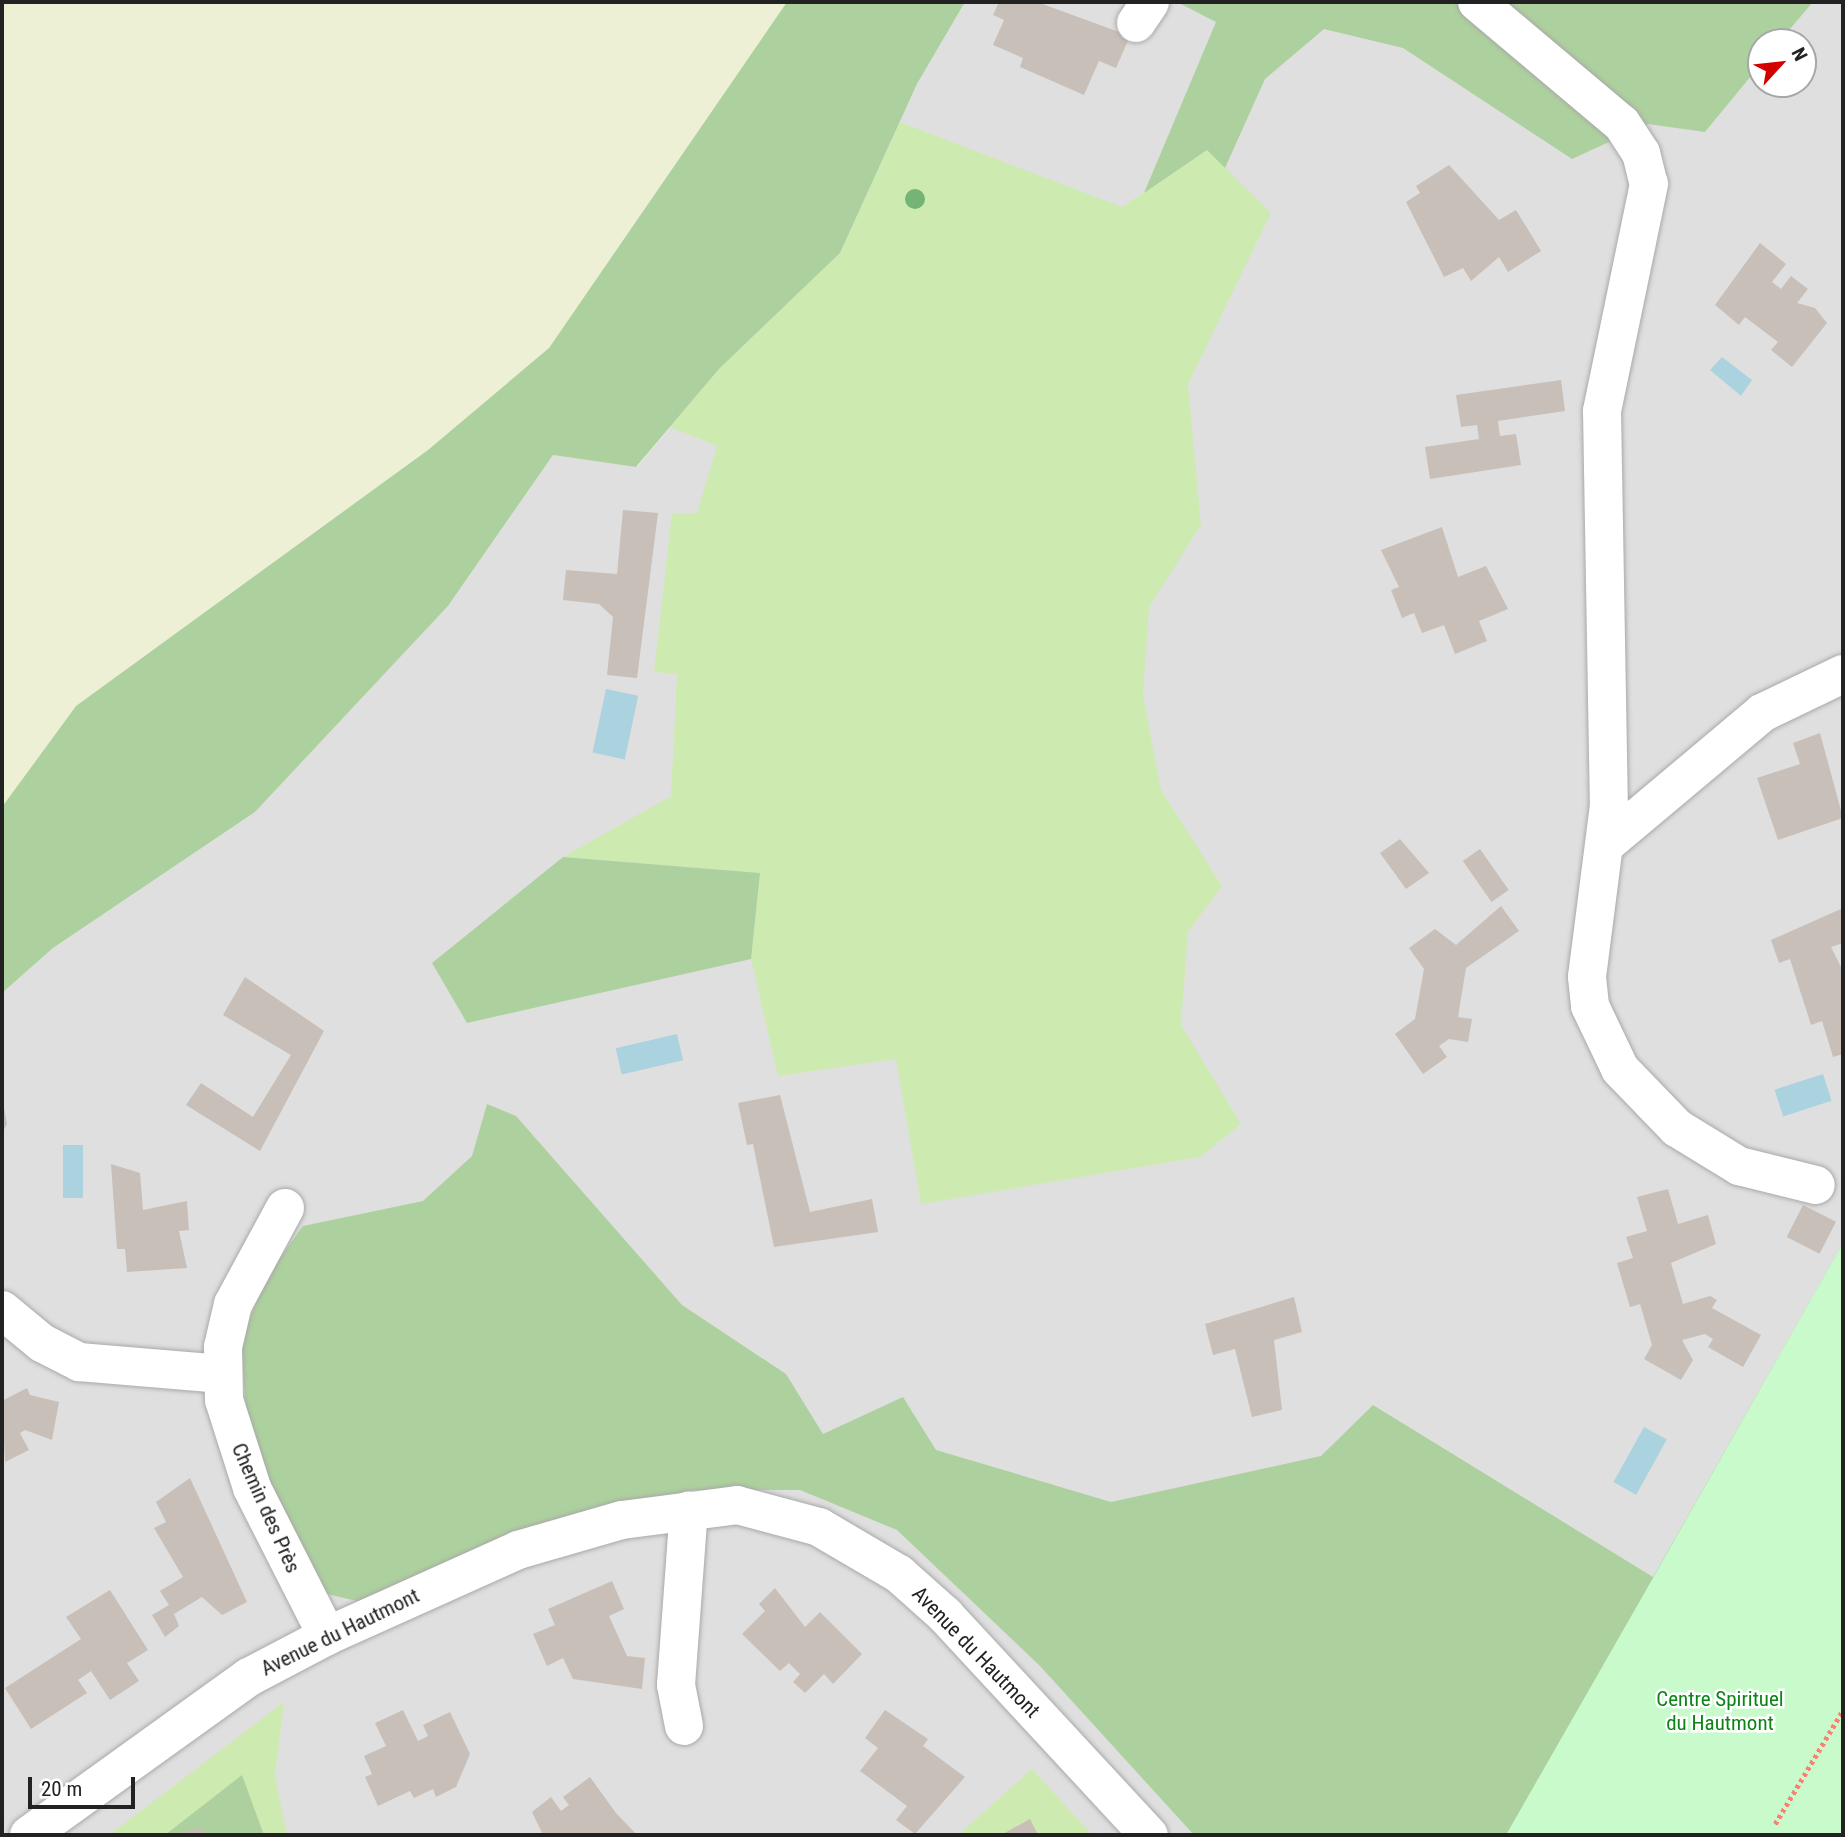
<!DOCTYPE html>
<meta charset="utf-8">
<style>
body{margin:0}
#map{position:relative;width:1845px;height:1837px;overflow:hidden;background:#f2efe9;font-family:"Roboto Condensed",sans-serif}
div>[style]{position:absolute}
.residential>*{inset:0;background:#e0dfdf}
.farmland>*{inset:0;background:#eef0d5}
.grass>*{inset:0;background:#cdebb0}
.forest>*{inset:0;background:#add19e}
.park>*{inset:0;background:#c8facc}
.water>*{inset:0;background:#aad3df;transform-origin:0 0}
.building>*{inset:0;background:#c7bfb8;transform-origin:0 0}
.path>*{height:4.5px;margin-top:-2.25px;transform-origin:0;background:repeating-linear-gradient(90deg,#fa8072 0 3.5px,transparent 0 7px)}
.roads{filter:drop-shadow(0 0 2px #a9a9a9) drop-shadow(0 0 2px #a9a9a9)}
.minor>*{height:38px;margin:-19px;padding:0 19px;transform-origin:19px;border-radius:19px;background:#fff}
.trees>*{width:20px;height:20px;margin:-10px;border-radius:50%;background:#74b475}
span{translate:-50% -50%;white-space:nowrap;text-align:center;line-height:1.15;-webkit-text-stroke:5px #fff;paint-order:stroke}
.street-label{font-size:21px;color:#222}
.park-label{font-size:21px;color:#0c8416}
.frame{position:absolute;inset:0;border:4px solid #222;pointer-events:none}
.north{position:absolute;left:1747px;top:28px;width:70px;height:70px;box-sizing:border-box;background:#fff;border:2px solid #a7a7a7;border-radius:50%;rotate:63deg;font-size:19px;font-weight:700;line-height:28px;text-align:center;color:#222}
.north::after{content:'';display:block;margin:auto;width:24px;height:32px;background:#d40000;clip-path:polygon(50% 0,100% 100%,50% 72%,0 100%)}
.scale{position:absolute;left:28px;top:1777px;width:107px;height:32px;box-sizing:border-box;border:4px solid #222;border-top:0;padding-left:9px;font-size:21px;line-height:24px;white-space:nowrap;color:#222;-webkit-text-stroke:5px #fff;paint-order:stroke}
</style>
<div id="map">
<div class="residential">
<i style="clip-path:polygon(965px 2px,1493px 2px,1705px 132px,1761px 64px,1761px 84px,1803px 84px,1803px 42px,1779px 42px,1813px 2px,1843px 2px,1843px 1243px,1506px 1835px,2px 1835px,2px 993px,53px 948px,255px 812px,448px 606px,553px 455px,637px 467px,719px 369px,840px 253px,917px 84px)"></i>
</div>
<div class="farmland">
<i style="clip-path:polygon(2px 2px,787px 2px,549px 348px,428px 450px,76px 706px,2px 807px)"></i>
</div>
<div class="grass">
<i style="clip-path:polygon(900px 122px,1122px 207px,1207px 150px,1271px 213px,1188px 384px,1201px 525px,1149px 607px,1143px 695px,1161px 790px,1222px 886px,1188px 932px,1181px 1025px,1241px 1124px,1200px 1157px,921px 1204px,896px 1059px,778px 1076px,751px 959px,760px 873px,563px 857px,671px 796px,677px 674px,654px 672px,672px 513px,697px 513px,717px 446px,670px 427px,719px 369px,840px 253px)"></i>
<i style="clip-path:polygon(284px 1702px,275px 1776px,287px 1835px,109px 1835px)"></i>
<i style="clip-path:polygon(1032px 1769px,1092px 1835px,958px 1835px)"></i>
</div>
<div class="forest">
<i style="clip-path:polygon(787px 2px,965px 2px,917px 84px,840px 253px,719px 369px,636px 467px,553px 455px,448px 606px,255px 812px,53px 948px,2px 993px,2px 807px,76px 706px,428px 450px,549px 348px)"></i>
<i style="clip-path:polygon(1177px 2px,1813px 2px,1779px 42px,1761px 42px,1761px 64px,1705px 132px,1648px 124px,1572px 159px,1403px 48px,1324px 29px,1265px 79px,1225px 168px,1207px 150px,1144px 193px,1216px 22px)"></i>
<i style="clip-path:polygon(563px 857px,760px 873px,751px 959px,467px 1023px,432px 963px)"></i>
<i style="clip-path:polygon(487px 1104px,516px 1116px,682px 1305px,786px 1374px,823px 1434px,903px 1397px,936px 1450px,1111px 1502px,1321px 1456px,1373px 1405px,1653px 1577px,1843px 1243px,1843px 1835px,1194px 1835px,1040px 1666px,897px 1530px,800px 1490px,693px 1490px,597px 1511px,361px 1602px,323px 1593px,270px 1482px,246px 1409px,241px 1339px,267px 1276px,303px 1226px,423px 1201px,472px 1156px)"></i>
<i style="clip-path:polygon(242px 1775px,264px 1835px,165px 1835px)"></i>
</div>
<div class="park">
<i style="clip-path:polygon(1843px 1243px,1843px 1835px,1506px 1835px,1653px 1578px)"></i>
</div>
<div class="water">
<i style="clip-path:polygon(1722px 357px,1752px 380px,1741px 396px,1710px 370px)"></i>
<i style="left:606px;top:689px;width:33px;height:65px;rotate:12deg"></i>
<i style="left:677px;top:1034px;width:27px;height:63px;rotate:77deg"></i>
<i style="left:1823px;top:1074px;width:28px;height:51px;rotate:72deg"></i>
<i style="left:63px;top:1145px;width:20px;height:53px"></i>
<i style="left:1644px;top:1427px;width:26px;height:63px;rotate:29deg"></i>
</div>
<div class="building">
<i style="clip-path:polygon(999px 2px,1037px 2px,1130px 36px,1116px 68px,1099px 61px,1084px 95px,1020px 67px,1023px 58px,993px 45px,1004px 20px,993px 15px)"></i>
<i style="clip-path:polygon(1449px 165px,1499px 220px,1516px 210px,1541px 251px,1508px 272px,1499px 257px,1471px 281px,1463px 268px,1444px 277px,1406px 202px,1420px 193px,1416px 186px)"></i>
<i style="clip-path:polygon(1760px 243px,1786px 264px,1772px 282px,1781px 289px,1791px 276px,1808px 289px,1797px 303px,1815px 308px,1827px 323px,1792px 367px,1771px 350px,1778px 342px,1745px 317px,1739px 325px,1715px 305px)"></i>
<i style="clip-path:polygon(1561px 380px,1565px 411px,1498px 421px,1500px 436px,1516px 434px,1521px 465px,1430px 479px,1425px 447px,1479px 439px,1477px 425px,1461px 427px,1456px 395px)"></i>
<i style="clip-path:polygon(623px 510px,658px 513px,637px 678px,607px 675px,613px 617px,599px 604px,563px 600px,566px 570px,617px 574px)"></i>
<i style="clip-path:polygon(1442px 527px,1458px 577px,1486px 566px,1508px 609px,1479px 621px,1487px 641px,1455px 654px,1444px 625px,1422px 633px,1414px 613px,1402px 618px,1391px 590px,1399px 587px,1381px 550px)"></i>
<i style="clip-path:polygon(1820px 733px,1843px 818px,1778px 840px,1757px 778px,1800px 764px,1793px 743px)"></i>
<i style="clip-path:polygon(1400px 839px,1429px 873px,1406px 889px,1380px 853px)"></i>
<i style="left:1480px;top:849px;width:50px;height:21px;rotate:55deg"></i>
<i style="clip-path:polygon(1501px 906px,1519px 931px,1466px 968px,1458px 1017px,1472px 1019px,1468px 1042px,1449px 1039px,1439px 1046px,1447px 1057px,1423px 1074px,1395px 1034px,1415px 1019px,1424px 969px,1409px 948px,1435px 929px,1456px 945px)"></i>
<i style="clip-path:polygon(1843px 908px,1843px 943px,1831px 947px,1843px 971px,1843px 1054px,1833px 1057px,1822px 1021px,1811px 1025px,1790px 959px,1779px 963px,1771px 940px)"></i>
<i style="clip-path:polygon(245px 977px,324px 1031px,260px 1151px,186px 1105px,201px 1083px,253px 1117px,291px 1055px,223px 1015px)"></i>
<i style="clip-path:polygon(780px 1095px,810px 1212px,872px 1199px,878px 1232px,774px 1247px,753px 1144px,747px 1145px,738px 1103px)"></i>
<i style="clip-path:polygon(3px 1102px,7px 1124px,2px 1133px,2px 1103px)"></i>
<i style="clip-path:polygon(111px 1164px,140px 1173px,143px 1210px,187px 1201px,189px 1230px,179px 1231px,187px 1268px,127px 1272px,125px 1249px,117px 1249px)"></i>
<i style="clip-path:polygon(1668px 1189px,1678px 1224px,1708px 1215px,1716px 1244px,1671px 1263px,1683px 1304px,1710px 1296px,1717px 1300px,1712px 1308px,1761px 1335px,1743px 1367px,1708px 1347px,1713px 1339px,1705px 1334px,1682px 1340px,1693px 1360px,1681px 1380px,1644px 1359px,1652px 1345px,1640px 1304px,1630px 1307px,1617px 1263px,1633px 1258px,1626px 1237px,1647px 1231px,1637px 1197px)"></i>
<i style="left:1803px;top:1205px;width:37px;height:36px;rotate:27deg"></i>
<i style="clip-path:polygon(1294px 1297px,1302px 1332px,1274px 1340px,1282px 1410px,1252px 1417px,1235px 1349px,1213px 1355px,1205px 1324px)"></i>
<i style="clip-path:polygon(27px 1388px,30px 1395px,59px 1402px,52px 1440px,25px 1430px,20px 1433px,29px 1450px,5px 1462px,2px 1401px)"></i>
<i style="clip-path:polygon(190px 1478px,247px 1602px,222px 1615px,202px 1597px,174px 1614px,179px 1626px,165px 1637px,152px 1615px,169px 1605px,160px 1591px,183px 1577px,154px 1528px,166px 1522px,156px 1502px)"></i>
<i style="clip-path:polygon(612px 1581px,624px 1609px,609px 1616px,627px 1656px,645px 1658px,642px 1689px,573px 1679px,563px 1658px,547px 1666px,533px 1634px,555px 1625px,548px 1609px)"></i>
<i style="clip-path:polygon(775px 1588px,805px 1627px,820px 1612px,862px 1654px,833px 1684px,824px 1674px,805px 1693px,793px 1682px,800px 1674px,789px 1663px,780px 1671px,742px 1634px,765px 1611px,759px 1604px)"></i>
<i style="clip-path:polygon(110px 1590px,148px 1650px,127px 1663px,139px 1681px,110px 1700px,91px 1671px,78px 1680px,87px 1693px,31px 1729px,5px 1688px,81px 1639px,66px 1617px)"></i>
<i style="clip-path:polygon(403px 1710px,418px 1741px,428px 1736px,423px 1725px,450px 1712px,470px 1754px,456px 1787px,436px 1797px,433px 1789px,414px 1798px,410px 1791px,378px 1806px,365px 1777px,372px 1774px,364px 1756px,386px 1746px,375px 1723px)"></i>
<i style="clip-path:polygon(885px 1710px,928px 1739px,923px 1746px,965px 1777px,915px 1834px,896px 1820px,907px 1806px,860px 1771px,878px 1748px,865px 1738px)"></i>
<i style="clip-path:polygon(590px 1777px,616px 1813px,637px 1835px,543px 1835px,532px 1812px,551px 1797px,561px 1811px,569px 1805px,563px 1797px)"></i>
<i style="clip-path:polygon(1030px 1819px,1038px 1835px,1001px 1835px)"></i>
<i style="clip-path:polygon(203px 1828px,204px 1835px,182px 1835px,181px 1832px)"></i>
</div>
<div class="path">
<i style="left:1775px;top:1824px;width:133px;rotate:-59.2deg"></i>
</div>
<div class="roads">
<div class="minor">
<i style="left:1477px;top:2px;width:189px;rotate:40.1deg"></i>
<i style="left:1622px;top:124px;width:35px;rotate:57deg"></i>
<i style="left:1641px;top:153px;width:32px;rotate:76deg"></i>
<i style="left:1649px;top:184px;width:232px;rotate:101.7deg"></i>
<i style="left:1602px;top:411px;width:394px;rotate:89deg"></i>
<i style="left:1609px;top:805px;width:173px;rotate:97.3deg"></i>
<i style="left:1587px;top:977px;width:29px;rotate:84deg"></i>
<i style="left:1590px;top:1006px;width:70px;rotate:64.5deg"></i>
<i style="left:1620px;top:1069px;width:82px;rotate:46deg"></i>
<i style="left:1677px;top:1128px;width:73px;rotate:31.5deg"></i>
<i style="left:1739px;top:1166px;width:79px;rotate:13.9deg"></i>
<i style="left:1136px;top:23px;width:25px;rotate:-56deg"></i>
<i style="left:1606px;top:844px;width:204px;rotate:-40deg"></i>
<i style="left:1762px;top:713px;width:90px;rotate:-25.7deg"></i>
<i style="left:285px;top:1208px;width:109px;rotate:118.4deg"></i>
<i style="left:233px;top:1304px;width:44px;rotate:103.1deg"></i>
<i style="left:223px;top:1347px;width:53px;rotate:88.9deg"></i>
<i style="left:224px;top:1400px;width:92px;rotate:72.3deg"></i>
<i style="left:252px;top:1488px;width:166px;rotate:63.1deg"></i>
<i style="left:2px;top:1310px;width:52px;rotate:39.5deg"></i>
<i style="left:42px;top:1343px;width:42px;rotate:27.2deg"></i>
<i style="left:79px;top:1362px;width:144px;rotate:4.8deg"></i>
<i style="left:684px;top:1726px;width:42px;rotate:-101deg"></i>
<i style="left:676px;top:1685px;width:175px;rotate:-85.8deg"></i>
<i style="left:29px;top:1835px;width:271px;rotate:-35.7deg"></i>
<i style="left:249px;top:1677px;width:88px;rotate:-27.7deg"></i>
<i style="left:327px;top:1636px;width:209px;rotate:-24.2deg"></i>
<i style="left:518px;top:1550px;width:108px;rotate:-16.1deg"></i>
<i style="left:622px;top:1520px;width:116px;rotate:-7.4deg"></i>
<i style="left:737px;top:1505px;width:85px;rotate:15deg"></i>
<i style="left:819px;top:1527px;width:93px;rotate:30.4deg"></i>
<i style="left:899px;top:1574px;width:62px;rotate:41.7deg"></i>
<i style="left:945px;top:1615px;width:300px;rotate:47.2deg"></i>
</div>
</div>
<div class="trees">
<i style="left:915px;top:199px"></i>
</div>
<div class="street-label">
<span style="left:266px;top:1508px;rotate:66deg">Chemin des Près</span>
<span style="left:340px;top:1632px;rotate:-26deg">Avenue du Hautmont</span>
<span style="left:976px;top:1652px;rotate:46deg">Avenue du Hautmont</span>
</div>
<div class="park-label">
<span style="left:1720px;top:1711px">Centre Spirituel<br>du Hautmont</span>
</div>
<div class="frame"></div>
<div class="north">N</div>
<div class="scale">20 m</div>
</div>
